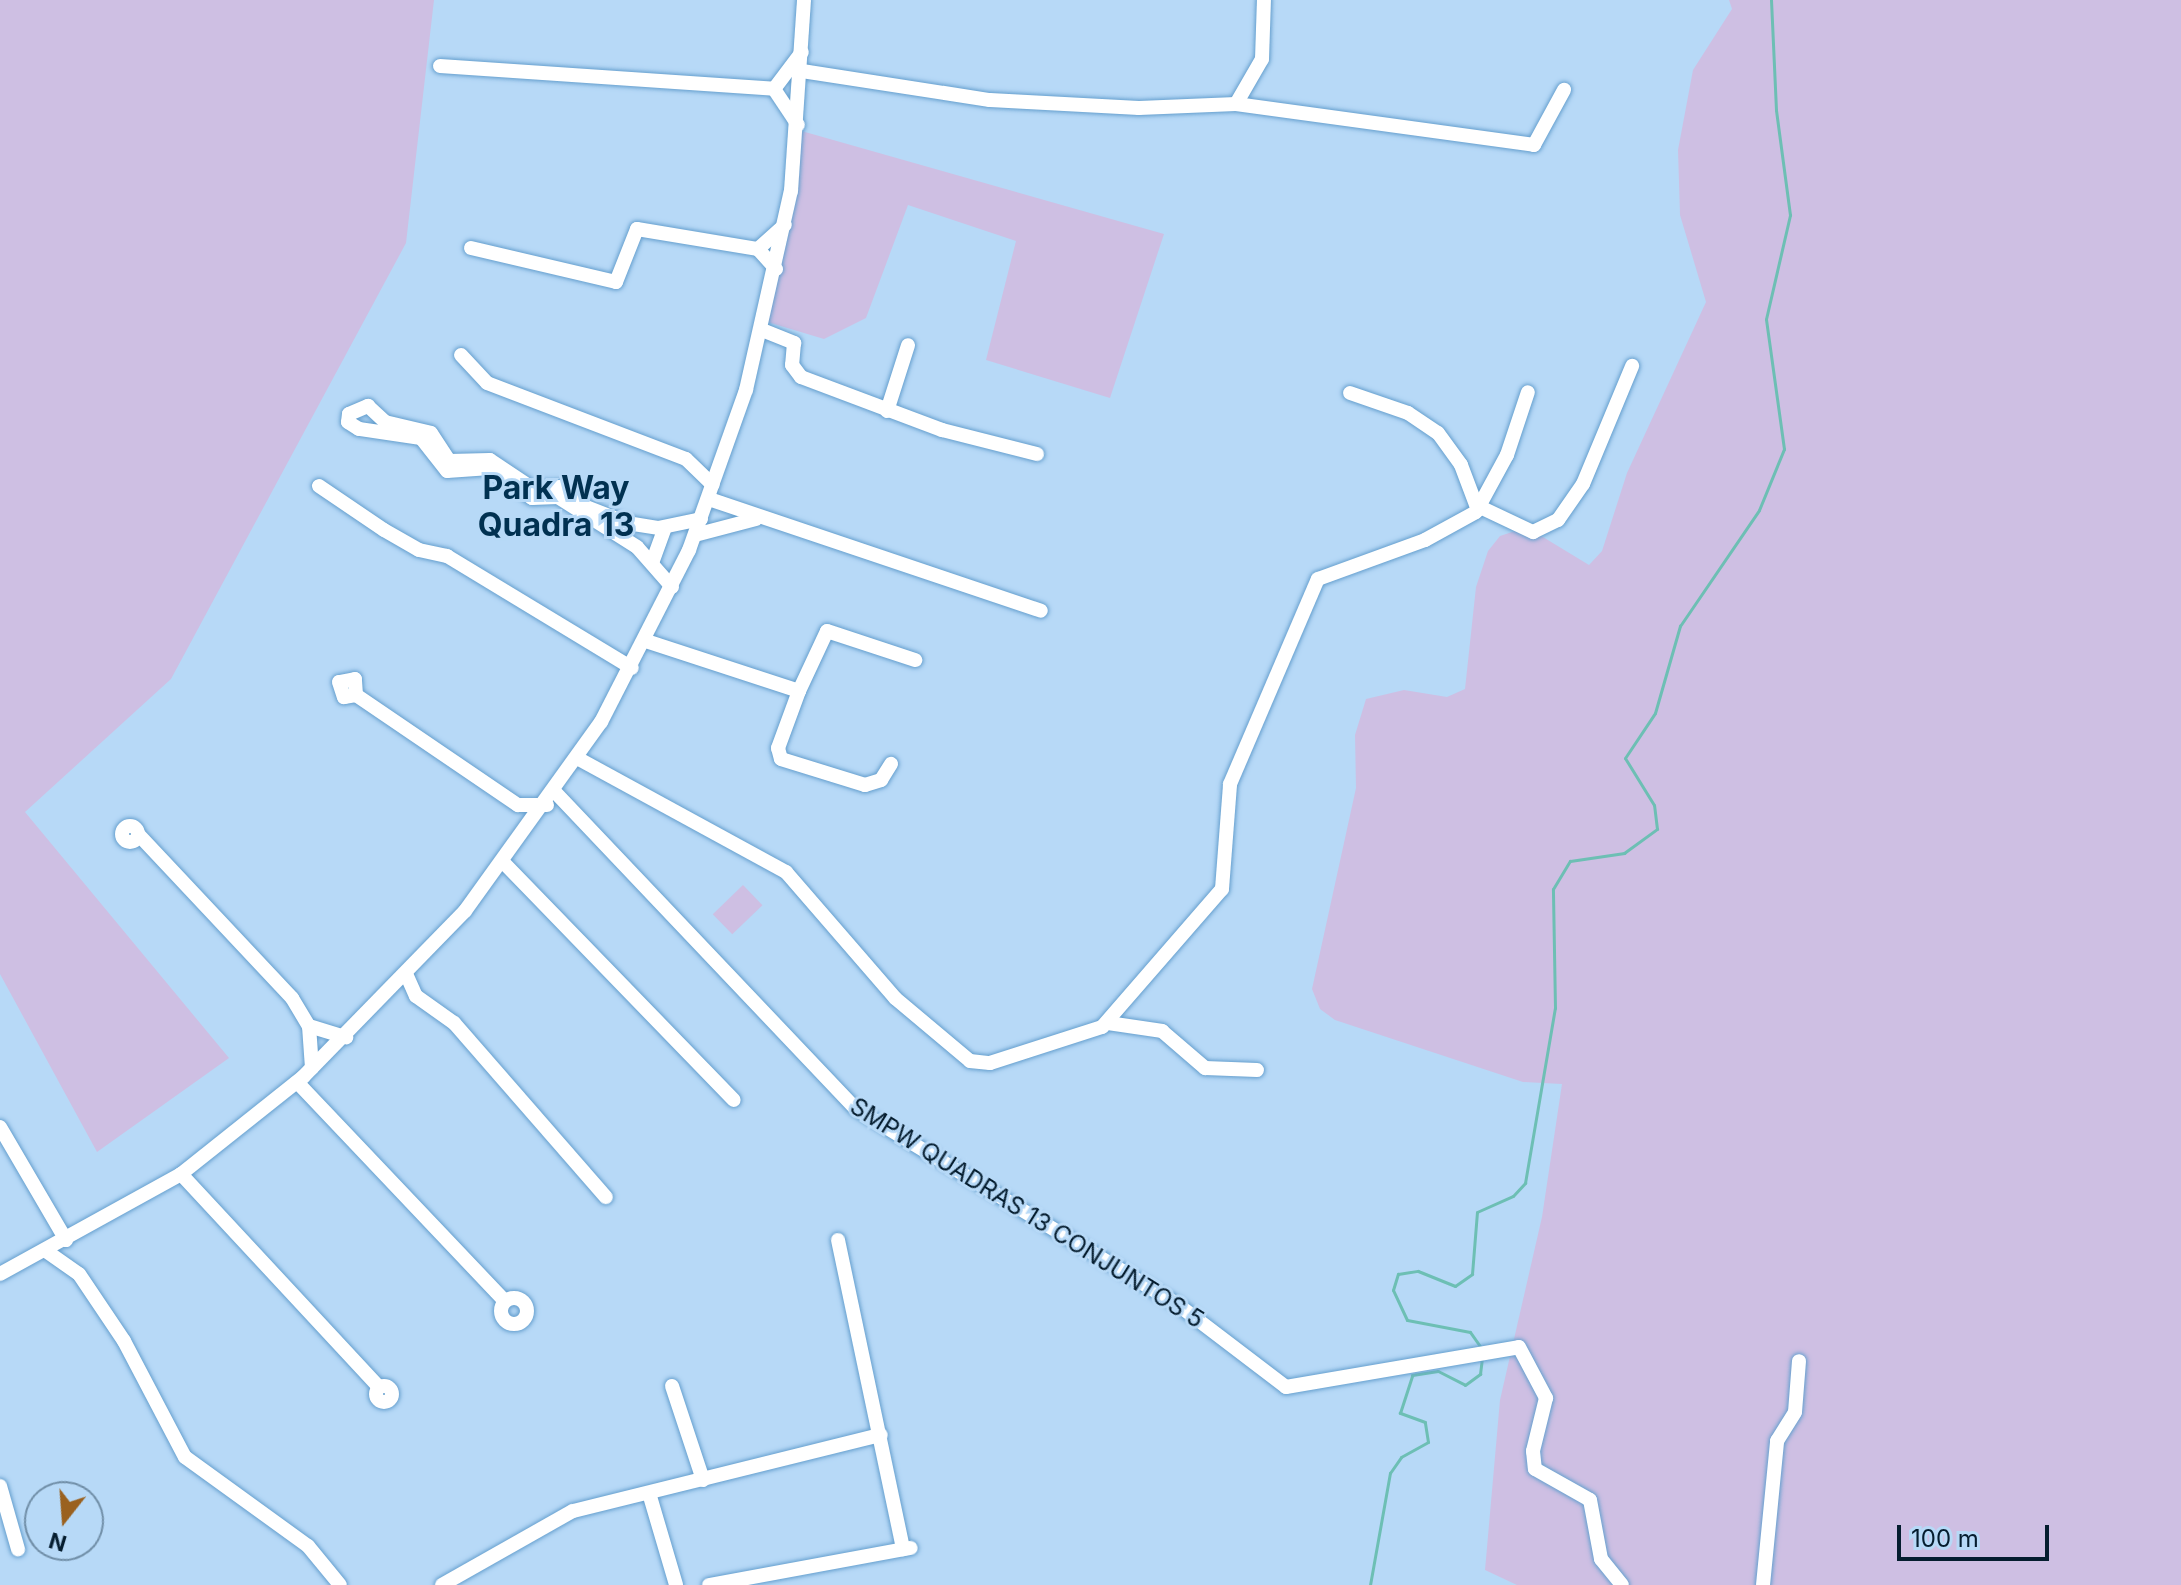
<!DOCTYPE html>
<style>
body{margin:0}
#map{position:relative;width:2181px;height:1585px;overflow:hidden;background:#b7d9f7;font-family:Inter,sans-serif}
div>[style]{position:absolute}
.green>*{inset:0;background:#cebfe3;transform-origin:0 0}
.stream>*{height:3px;margin:-1.5px;padding:0 1.5px;transform-origin:1.5px;border-radius:1.5px;background:#6dbfb4}
.roads{filter:drop-shadow(0 0 2px #659fce) drop-shadow(0 0 2px #659fce)}
.minor>*{height:14px;margin:-7px;padding:0 7px;transform-origin:7px;border-radius:7px;background:#fff}
.minor>.ring{margin:-7px;padding:0;box-sizing:content-box;background:none;border:14px solid #fff;border-radius:50%}
span{translate:-50% -50%;white-space:nowrap;text-align:center;line-height:1.15;-webkit-text-stroke:6px #b7d9f7;paint-order:stroke}
.street-label{font-size:24px;color:#051d2f}
.district-label{font-size:32px;color:#013151;font-weight:700}
.north{position:absolute;left:24px;top:1481px;width:80px;height:80px;box-sizing:border-box;background:#b7d9f7;border:2px solid #708ea7;border-radius:50%;rotate:197deg;font-size:22px;font-weight:700;line-height:32px;text-align:center;color:#051d2f}
.north::after{content:'';display:block;margin:auto;width:28px;height:36px;background:#9a611f;clip-path:polygon(50% 0,100% 100%,50% 72%,0 100%)}
.scale{position:absolute;left:1897px;top:1525px;width:152px;height:36px;box-sizing:border-box;border:4px solid #051d2f;border-top:0;padding-left:10px;font-size:24px;line-height:28px;white-space:nowrap;color:#051d2f;-webkit-text-stroke:6px #b7d9f7;paint-order:stroke}
</style>
<div id="map">
<div class="green">
<i style="clip-path:polygon(0 0,434px 0,406px 243px,171px 679px,25px 812px,229px 1058px,97px 1152px,0 974px)"></i>
<i style="clip-path:polygon(1729px 0,2181px 0,2181px 1585px,1517px 1585px,1485px 1570px,1500px 1400px,1542px 1217px,1562px 1084px,1523px 1082px,1335px 1020px,1320px 1009px,1312px 989px,1356px 788px,1355px 735px,1366px 699px,1404px 690px,1447px 697px,1465px 689px,1476px 587px,1488px 551px,1500px 536px,1518px 530px,1538px 534px,1589px 565px,1602px 551px,1627px 473px,1706px 302px,1680px 215px,1678px 150px,1693px 70px,1732px 9px)"></i>
<i style="clip-path:polygon(798px 130px,1164px 234px,1110px 398px,986px 360px,1016px 241px,908px 205px,866px 318px,824px 339px,764px 321px)"></i>
<i style="left:743px;top:885px;width:28px;height:42px;rotate:46deg"></i>
</div>
<div class="stream">
<i style="left:1482px;top:1349px;width:21px;rotate:-125deg"></i>
<i style="left:1470px;top:1332px;width:64px;rotate:-169.2deg"></i>
<i style="left:1407px;top:1320px;width:33px;rotate:-115deg"></i>
<i style="left:1393px;top:1290px;width:17px;rotate:-73deg"></i>
<i style="left:1398px;top:1274px;width:20px;rotate:-9deg"></i>
<i style="left:1418px;top:1271px;width:40px;rotate:22deg"></i>
<i style="left:1455px;top:1286px;width:21px;rotate:-35deg"></i>
<i style="left:1472px;top:1274px;width:62px;rotate:-85.4deg"></i>
<i style="left:1477px;top:1212px;width:39px;rotate:-24deg"></i>
<i style="left:1513px;top:1196px;width:18px;rotate:-47deg"></i>
<i style="left:1525px;top:1183px;width:178px;rotate:-80.3deg"></i>
<i style="left:1555px;top:1008px;width:119px;rotate:-91deg"></i>
<i style="left:1553px;top:889px;width:33px;rotate:-59deg"></i>
<i style="left:1570px;top:861px;width:55px;rotate:-8.4deg"></i>
<i style="left:1624px;top:853px;width:41px;rotate:-36deg"></i>
<i style="left:1657px;top:829px;width:24px;rotate:-97deg"></i>
<i style="left:1654px;top:805px;width:55px;rotate:-121.7deg"></i>
<i style="left:1625px;top:758px;width:54px;rotate:-56.3deg"></i>
<i style="left:1655px;top:713px;width:91px;rotate:-74deg"></i>
<i style="left:1680px;top:626px;width:140px;rotate:-55.7deg"></i>
<i style="left:1759px;top:510px;width:66px;rotate:-67.7deg"></i>
<i style="left:1784px;top:449px;width:131px;rotate:-97.9deg"></i>
<i style="left:1766px;top:319px;width:107px;rotate:-77deg"></i>
<i style="left:1790px;top:215px;width:106px;rotate:-97.6deg"></i>
<i style="left:1776px;top:110px;width:110px;rotate:-92.6deg"></i>
<i style="left:1370px;top:1585px;width:114px;rotate:-79.9deg"></i>
<i style="left:1390px;top:1473px;width:19px;rotate:-55deg"></i>
<i style="left:1401px;top:1457px;width:31px;rotate:-29deg"></i>
<i style="left:1428px;top:1442px;width:20px;rotate:-99deg"></i>
<i style="left:1425px;top:1422px;width:27px;rotate:-160deg"></i>
<i style="left:1400px;top:1413px;width:40px;rotate:-72deg"></i>
<i style="left:1412px;top:1375px;width:26px;rotate:-9deg"></i>
<i style="left:1438px;top:1371px;width:30px;rotate:27deg"></i>
<i style="left:1465px;top:1385px;width:19px;rotate:-36deg"></i>
<i style="left:1480px;top:1374px;width:17px;rotate:-83deg"></i>
</div>
<div class="roads">
<div class="minor">
<i style="left:440px;top:66px;width:335px;rotate:3.9deg"></i>
<i style="left:802px;top:71px;width:190px;rotate:8.8deg"></i>
<i style="left:990px;top:100px;width:149px;rotate:3.1deg"></i>
<i style="left:1139px;top:108px;width:97px;rotate:-2.4deg"></i>
<i style="left:1236px;top:104px;width:52px;rotate:-60deg"></i>
<i style="left:1262px;top:59px;width:59px;rotate:-88.1deg"></i>
<i style="left:774px;top:89px;width:46px;rotate:-52.9deg"></i>
<i style="left:774px;top:89px;width:43px;rotate:56.3deg"></i>
<i style="left:1236px;top:104px;width:301px;rotate:7.8deg"></i>
<i style="left:1534px;top:145px;width:63px;rotate:-61.4deg"></i>
<i style="left:471px;top:248px;width:149px;rotate:13.2deg"></i>
<i style="left:616px;top:282px;width:57px;rotate:-68.4deg"></i>
<i style="left:637px;top:229px;width:123px;rotate:9.4deg"></i>
<i style="left:758px;top:249px;width:27px;rotate:48deg"></i>
<i style="left:758px;top:249px;width:36px;rotate:-42deg"></i>
<i style="left:762px;top:330px;width:35px;rotate:22deg"></i>
<i style="left:794px;top:343px;width:22px;rotate:95deg"></i>
<i style="left:792px;top:365px;width:15px;rotate:53deg"></i>
<i style="left:801px;top:377px;width:151px;rotate:20.6deg"></i>
<i style="left:942px;top:430px;width:98px;rotate:14.2deg"></i>
<i style="left:461px;top:355px;width:38px;rotate:47deg"></i>
<i style="left:487px;top:383px;width:213px;rotate:20.9deg"></i>
<i style="left:686px;top:459px;width:37px;rotate:44deg"></i>
<i style="left:1350px;top:393px;width:61px;rotate:19deg"></i>
<i style="left:1408px;top:413px;width:36px;rotate:34deg"></i>
<i style="left:1438px;top:433px;width:39px;rotate:54deg"></i>
<i style="left:1461px;top:465px;width:48px;rotate:69.3deg"></i>
<i style="left:887px;top:411px;width:69px;rotate:-72.3deg"></i>
<i style="left:319px;top:486px;width:78px;rotate:34.1deg"></i>
<i style="left:384px;top:530px;width:40px;rotate:29.7deg"></i>
<i style="left:419px;top:550px;width:29px;rotate:12deg"></i>
<i style="left:447px;top:556px;width:216px;rotate:31.2deg"></i>
<i style="left:709px;top:499px;width:350px;rotate:18.6deg"></i>
<i style="left:1480px;top:507px;width:59px;rotate:25.3deg"></i>
<i style="left:1533px;top:532px;width:28px;rotate:-26deg"></i>
<i style="left:1558px;top:520px;width:44px;rotate:-55.2deg"></i>
<i style="left:1583px;top:484px;width:128px;rotate:-67.4deg"></i>
<i style="left:695px;top:535px;width:63px;rotate:-14.7deg"></i>
<i style="left:652px;top:563px;width:38px;rotate:-70deg"></i>
<i style="left:672px;top:587px;width:53px;rotate:-131.2deg"></i>
<i style="left:637px;top:547px;width:93px;rotate:-147.7deg"></i>
<i style="left:558px;top:497px;width:26px;rotate:178deg"></i>
<i style="left:532px;top:498px;width:52px;rotate:-144.5deg"></i>
<i style="left:490px;top:468px;width:43px;rotate:176deg"></i>
<i style="left:447px;top:471px;width:42px;rotate:-128.2deg"></i>
<i style="left:421px;top:438px;width:63px;rotate:-171.7deg"></i>
<i style="left:359px;top:429px;width:13px;rotate:-148deg"></i>
<i style="left:348px;top:422px;width:8px;rotate:-83deg"></i>
<i style="left:349px;top:414px;width:21px;rotate:-23deg"></i>
<i style="left:368px;top:406px;width:23px;rotate:43deg"></i>
<i style="left:385px;top:422px;width:47px;rotate:13.4deg"></i>
<i style="left:431px;top:433px;width:33px;rotate:57deg"></i>
<i style="left:449px;top:461px;width:41px;rotate:-1.4deg"></i>
<i style="left:490px;top:460px;width:50px;rotate:33.7deg"></i>
<i style="left:532px;top:488px;width:29px;rotate:-2deg"></i>
<i style="left:561px;top:487px;width:27px;rotate:42deg"></i>
<i style="left:581px;top:505px;width:49px;rotate:21.4deg"></i>
<i style="left:627px;top:523px;width:31px;rotate:9deg"></i>
<i style="left:658px;top:528px;width:44px;rotate:-11.8deg"></i>
<i style="left:646px;top:641px;width:161px;rotate:18.1deg"></i>
<i style="left:799px;top:691px;width:66px;rotate:-65deg"></i>
<i style="left:827px;top:631px;width:93px;rotate:18.2deg"></i>
<i style="left:799px;top:691px;width:61px;rotate:110.2deg"></i>
<i style="left:778px;top:748px;width:11px;rotate:75deg"></i>
<i style="left:781px;top:759px;width:88px;rotate:17.2deg"></i>
<i style="left:865px;top:785px;width:17px;rotate:-17deg"></i>
<i style="left:881px;top:780px;width:19px;rotate:-58deg"></i>
<i style="left:356px;top:695px;width:16px;rotate:-94deg"></i>
<i style="left:355px;top:679px;width:16px;rotate:169deg"></i>
<i style="left:339px;top:682px;width:16px;rotate:72deg"></i>
<i style="left:344px;top:697px;width:12px;rotate:-9deg"></i>
<i style="left:356px;top:695px;width:196px;rotate:34.2deg"></i>
<i style="left:518px;top:805px;width:29px"></i>
<i style="left:577px;top:758px;width:238px;rotate:28.6deg"></i>
<i style="left:786px;top:872px;width:167px;rotate:49.1deg"></i>
<i style="left:895px;top:998px;width:98px;rotate:40deg"></i>
<i style="left:970px;top:1061px;width:20px;rotate:6deg"></i>
<i style="left:990px;top:1063px;width:118px;rotate:-17.8deg"></i>
<i style="left:1102px;top:1027px;width:183px;rotate:-49deg"></i>
<i style="left:1222px;top:889px;width:105px;rotate:-85.6deg"></i>
<i style="left:1230px;top:784px;width:223px;rotate:-66.8deg"></i>
<i style="left:1318px;top:579px;width:114px;rotate:-20deg"></i>
<i style="left:1425px;top:540px;width:58px;rotate:-28.8deg"></i>
<i style="left:1476px;top:512px;width:65px;rotate:-61.5deg"></i>
<i style="left:1507px;top:455px;width:66px;rotate:-71.6deg"></i>
<i style="left:555px;top:792px;width:437px;rotate:46.5deg"></i>
<i style="left:856px;top:1109px;width:376px;rotate:31.3deg"></i>
<i style="left:1177px;top:1304px;width:137px;rotate:37.3deg"></i>
<i style="left:1286px;top:1387px;width:236px;rotate:-9.7deg"></i>
<i style="left:1519px;top:1347px;width:58px;rotate:62.1deg"></i>
<i style="left:1546px;top:1398px;width:55px;rotate:103.8deg"></i>
<i style="left:1533px;top:1451px;width:18px;rotate:84deg"></i>
<i style="left:1535px;top:1469px;width:63px;rotate:29.4deg"></i>
<i style="left:1590px;top:1500px;width:60px;rotate:79.4deg"></i>
<i style="left:1601px;top:1559px;width:33px;rotate:51deg"></i>
<i class="ring" style="left:122px;top:826px;width:2px;height:2px"></i>
<i style="left:138px;top:834px;width:225px;rotate:46.8deg"></i>
<i style="left:292px;top:998px;width:33px;rotate:59deg"></i>
<i style="left:309px;top:1026px;width:42px;rotate:85.9deg"></i>
<i style="left:504px;top:863px;width:330px;rotate:45.9deg"></i>
<i style="left:407px;top:976px;width:22px;rotate:66deg"></i>
<i style="left:416px;top:996px;width:47px;rotate:35.4deg"></i>
<i style="left:454px;top:1023px;width:231px;rotate:48.9deg"></i>
<i style="left:1108px;top:1023px;width:55px;rotate:8.4deg"></i>
<i style="left:1162px;top:1031px;width:57px;rotate:40.7deg"></i>
<i style="left:1205px;top:1068px;width:52px;rotate:2.2deg"></i>
<i style="left:309px;top:1026px;width:39px;rotate:17deg"></i>
<i style="left:297px;top:1082px;width:302px;rotate:46.5deg"></i>
<i style="left:0;top:1127px;width:131px;rotate:59.7deg"></i>
<i style="left:181px;top:1174px;width:291px;rotate:47.1deg"></i>
<i style="left:838px;top:1240px;width:316px;rotate:78.1deg"></i>
<i style="left:46px;top:1251px;width:40px;rotate:34.9deg"></i>
<i style="left:79px;top:1274px;width:81px;rotate:56.1deg"></i>
<i style="left:124px;top:1341px;width:131px;rotate:62.3deg"></i>
<i style="left:185px;top:1457px;width:152px;rotate:35.9deg"></i>
<i style="left:308px;top:1546px;width:50px;rotate:50.6deg"></i>
<i style="left:0;top:1274px;width:207px;rotate:-28.9deg"></i>
<i style="left:181px;top:1174px;width:156px;rotate:-38.5deg"></i>
<i style="left:303px;top:1077px;width:232px;rotate:-45.7deg"></i>
<i style="left:465px;top:911px;width:233px;rotate:-54.3deg"></i>
<i style="left:601px;top:722px;width:193px;rotate:-62.9deg"></i>
<i style="left:689px;top:550px;width:170px;rotate:-70.4deg"></i>
<i style="left:746px;top:390px;width:204px;rotate:-77.3deg"></i>
<i style="left:791px;top:191px;width:191px;rotate:-86.1deg"></i>
<i class="ring" style="left:501px;top:1298px;width:12px;height:12px"></i>
<i class="ring" style="left:376px;top:1386px;width:2px;height:2px"></i>
<i style="left:672px;top:1386px;width:99px;rotate:71.7deg"></i>
<i style="left:0;top:1486px;width:66px;rotate:74.1deg"></i>
<i style="left:649px;top:1493px;width:96px;rotate:73.6deg"></i>
<i style="left:442px;top:1585px;width:150px;rotate:-29.5deg"></i>
<i style="left:573px;top:1511px;width:317px;rotate:-13.9deg"></i>
<i style="left:709px;top:1585px;width:205px;rotate:-10.4deg"></i>
<i style="left:1763px;top:1585px;width:145px;rotate:-84.4deg"></i>
<i style="left:1777px;top:1441px;width:34px;rotate:-58deg"></i>
<i style="left:1795px;top:1412px;width:51px;rotate:-85.5deg"></i>
</div>
</div>
<div class="street-label">
<span style="left:1027px;top:1213px;rotate:32deg">SMPW QUADRAS 13 CONJUNTOS 5</span>
</div>
<div class="district-label">
<span style="left:556px;top:507px">Park Way<br>Quadra 13</span>
</div>
<div class="north">N</div>
<div class="scale">100 m</div>
</div>
